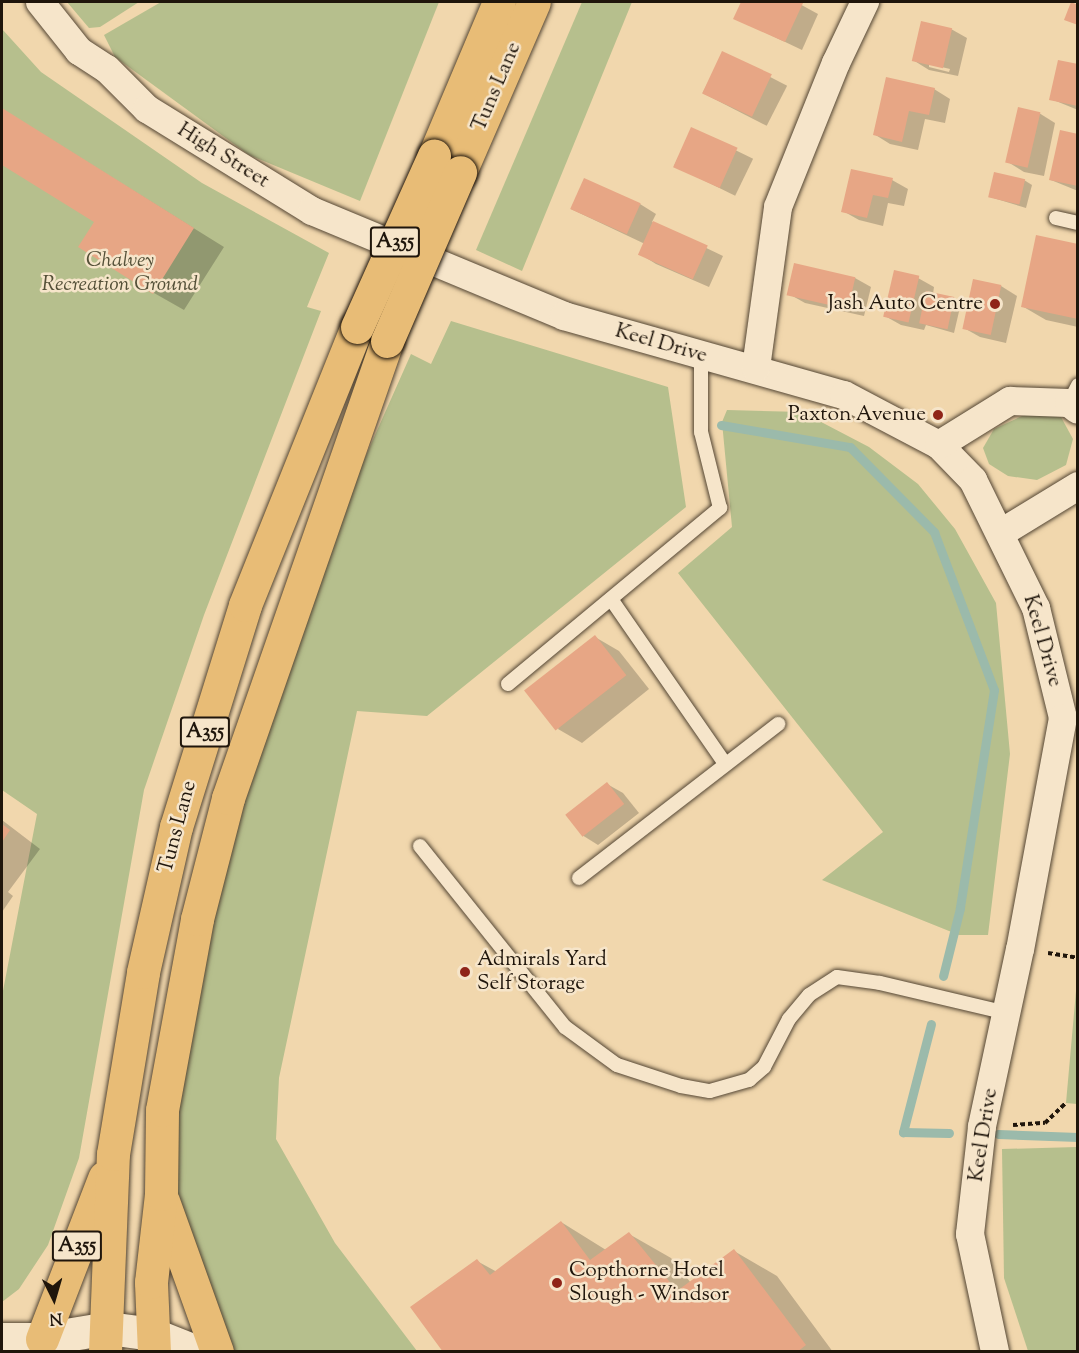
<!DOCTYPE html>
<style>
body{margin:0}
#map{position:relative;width:1079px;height:1353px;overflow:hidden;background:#f1d7ad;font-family:"Sorts Mill Goudy",serif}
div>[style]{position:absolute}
.green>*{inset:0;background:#b6bf8d}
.shadow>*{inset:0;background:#0003;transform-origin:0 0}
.stream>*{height:9px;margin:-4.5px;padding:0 4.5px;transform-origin:4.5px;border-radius:4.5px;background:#9bbaab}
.building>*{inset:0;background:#e7a685;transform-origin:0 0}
.path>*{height:4px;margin-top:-2px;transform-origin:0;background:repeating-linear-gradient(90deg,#1f150b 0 4.5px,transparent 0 7.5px)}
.roads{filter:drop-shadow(0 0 2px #544634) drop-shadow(0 0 2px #544634)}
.service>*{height:14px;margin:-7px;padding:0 7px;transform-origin:7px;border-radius:7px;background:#f6e5ca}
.minor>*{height:28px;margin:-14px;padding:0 14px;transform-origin:14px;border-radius:14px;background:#f6e5ca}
.tertiary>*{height:33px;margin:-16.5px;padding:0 16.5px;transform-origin:16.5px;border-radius:16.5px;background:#f6e5ca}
.primary>*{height:33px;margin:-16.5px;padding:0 16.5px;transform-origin:16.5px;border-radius:16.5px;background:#e8bc76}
.bridges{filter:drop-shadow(0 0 2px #1f150b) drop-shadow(0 0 2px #1f150b)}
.primary-bridge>*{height:33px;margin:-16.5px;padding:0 16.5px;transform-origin:16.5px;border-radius:16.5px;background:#e8bc76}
.dots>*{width:16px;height:16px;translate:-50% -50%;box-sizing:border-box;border:3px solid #f6e5ca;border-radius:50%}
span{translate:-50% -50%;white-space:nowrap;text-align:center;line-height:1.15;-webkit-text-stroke:5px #f6e5ca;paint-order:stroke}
.shield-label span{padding:2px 4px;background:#f6e5ca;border:2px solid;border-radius:4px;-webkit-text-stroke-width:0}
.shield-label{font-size:20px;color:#1f150b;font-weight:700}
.street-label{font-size:21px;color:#1f150b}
.park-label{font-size:21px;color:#545038;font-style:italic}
.poi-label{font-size:21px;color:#1f150b}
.right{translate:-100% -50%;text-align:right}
.left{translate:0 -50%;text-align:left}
.frame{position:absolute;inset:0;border:3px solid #1f150b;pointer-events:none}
.north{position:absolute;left:24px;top:1269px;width:60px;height:60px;-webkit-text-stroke:4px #f6e5ca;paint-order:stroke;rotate:175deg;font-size:16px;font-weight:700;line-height:24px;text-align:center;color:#1f150b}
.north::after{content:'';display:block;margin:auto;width:21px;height:27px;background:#1f150b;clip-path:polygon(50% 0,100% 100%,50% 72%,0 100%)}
</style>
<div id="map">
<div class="green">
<i style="clip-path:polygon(67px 2px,139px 2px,100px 27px,89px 28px)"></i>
<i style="clip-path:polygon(161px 2px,439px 2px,360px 201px,249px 155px,115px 57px,104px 35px)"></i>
<i style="clip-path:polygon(582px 2px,632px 2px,522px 271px,476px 250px)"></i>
<i style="clip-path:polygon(2px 29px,41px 72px,202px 183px,329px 253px,307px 307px,321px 311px,204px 615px,144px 790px,79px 1158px,48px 1245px,19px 1289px,2px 1302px,2px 996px,37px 814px,2px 790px)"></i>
<i style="clip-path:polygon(451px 321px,668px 387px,686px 507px,427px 716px,357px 711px,279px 1078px,276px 1139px,335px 1243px,417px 1351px,226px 1351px,179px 1221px,167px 1123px,236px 803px,332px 532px,411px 354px,431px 364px)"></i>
<i style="clip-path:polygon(727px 410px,802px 412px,869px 447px,918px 484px,955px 529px,996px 603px,1010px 754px,988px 935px,959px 935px,822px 880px,883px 832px,678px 573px,732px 527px,722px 422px)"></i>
<i style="clip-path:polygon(1033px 411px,1061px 417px,1073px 439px,1066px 465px,1037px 480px,1008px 476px,989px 464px,983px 448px,994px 429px)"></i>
<i style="clip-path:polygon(1077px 980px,1077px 1104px,1066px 1103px)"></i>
<i style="clip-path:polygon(1077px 1147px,1077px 1351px,1028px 1351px,1004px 1278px,1002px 1149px)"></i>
</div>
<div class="shadow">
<i style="clip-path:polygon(743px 2px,796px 2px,818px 14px,802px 50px,735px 18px)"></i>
<i style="clip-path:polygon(evenodd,951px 29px,967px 38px,958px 76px,929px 70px,913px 60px,951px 29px,929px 64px,950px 69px,949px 72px,929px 67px,929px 64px)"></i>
<i style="left:723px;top:53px;width:72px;height:45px;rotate:27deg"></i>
<i style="clip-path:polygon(1078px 66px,1078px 110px,1051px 99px)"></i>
<i style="clip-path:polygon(934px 89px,950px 99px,945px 123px,925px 119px,918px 150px,890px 144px,874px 134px)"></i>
<i style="clip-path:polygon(2px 109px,224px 247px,184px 310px,154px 293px,96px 222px,2px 163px)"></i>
<i style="clip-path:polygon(1039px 113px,1055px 123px,1044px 176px,1024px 172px,1008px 162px)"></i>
<i style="left:692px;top:129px;width:68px;height:41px;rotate:26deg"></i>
<i style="clip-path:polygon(1078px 136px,1078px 191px,1051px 180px)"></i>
<i style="clip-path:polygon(892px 180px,908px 189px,904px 206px,888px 203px,883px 226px,859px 220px,843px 211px)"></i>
<i style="clip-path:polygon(1024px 180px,1032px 185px,1026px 208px,990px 197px)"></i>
<i style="clip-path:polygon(640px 204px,656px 214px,652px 222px,723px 256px,709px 287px,656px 264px,640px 254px,645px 244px,571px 209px)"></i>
<i style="clip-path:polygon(1078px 245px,1078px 327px,1046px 320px,1022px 306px)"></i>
<i style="clip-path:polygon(855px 278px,871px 287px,864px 316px,805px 303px,789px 294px)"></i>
<i style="clip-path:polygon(918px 278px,934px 287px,933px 294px,961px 303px,954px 333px,926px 325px,924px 330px,901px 325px,885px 316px)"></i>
<i style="clip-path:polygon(974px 281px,1001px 286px,1017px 296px,1006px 343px,980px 337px,964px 328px)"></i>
<i style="clip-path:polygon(595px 637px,619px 651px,649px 689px,582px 743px,558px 729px)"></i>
<i style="clip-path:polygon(607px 784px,623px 793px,639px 813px,598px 845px,582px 835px)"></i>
<i style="clip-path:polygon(2px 820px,40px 849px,8px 892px,13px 896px,2px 912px)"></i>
<i style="clip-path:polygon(561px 1222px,606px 1250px,629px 1234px,671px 1258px,691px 1283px,734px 1251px,777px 1276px,833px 1352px,444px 1352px,477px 1261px,497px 1272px)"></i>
</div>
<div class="stream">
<i style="left:721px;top:425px;width:131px;rotate:9.7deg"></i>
<i style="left:850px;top:447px;width:120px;rotate:45.3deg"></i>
<i style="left:934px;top:532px;width:169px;rotate:69.2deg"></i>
<i style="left:994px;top:690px;width:221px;rotate:98.9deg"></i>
<i style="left:960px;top:908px;width:70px;rotate:104deg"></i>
<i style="left:931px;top:1024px;width:112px;rotate:104.5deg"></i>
<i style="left:903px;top:1132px;width:46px;rotate:1.2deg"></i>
<i style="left:998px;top:1134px;width:80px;rotate:2.1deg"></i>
</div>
<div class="building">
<i style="clip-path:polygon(741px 2px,799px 2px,803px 3px,785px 42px,733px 19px)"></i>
<i style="clip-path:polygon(1071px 2px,1078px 5px,1078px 25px,1064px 20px)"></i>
<i style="left:921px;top:21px;width:32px;height:41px;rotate:13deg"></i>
<i style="left:722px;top:51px;width:55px;height:47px;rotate:25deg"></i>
<i style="clip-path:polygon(1058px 60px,1078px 64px,1078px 106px,1049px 100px)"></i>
<i style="clip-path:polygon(886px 77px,935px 88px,929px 115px,909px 111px,902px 142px,873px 135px)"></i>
<i style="left:1018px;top:107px;width:23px;height:57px;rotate:13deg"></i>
<i style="clip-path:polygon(2px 108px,194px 228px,153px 294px,78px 247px,94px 222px,2px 165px)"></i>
<i style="left:691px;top:127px;width:51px;height:44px;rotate:24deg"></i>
<i style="clip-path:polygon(1060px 130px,1078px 134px,1078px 186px,1049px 180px)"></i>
<i style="clip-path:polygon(851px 169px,893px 178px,888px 198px,873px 195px,867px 218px,841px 212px)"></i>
<i style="left:994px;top:172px;width:32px;height:26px;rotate:13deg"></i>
<i style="left:584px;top:178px;width:62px;height:34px;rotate:24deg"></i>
<i style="left:653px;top:221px;width:60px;height:37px;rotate:24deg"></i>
<i style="clip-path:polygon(1036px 235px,1078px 244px,1078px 319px,1021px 307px)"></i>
<i style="left:794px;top:263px;width:63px;height:33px;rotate:13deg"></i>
<i style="left:894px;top:270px;width:26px;height:48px;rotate:13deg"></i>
<i style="left:973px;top:279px;width:29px;height:51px;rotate:12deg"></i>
<i style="left:926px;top:291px;width:29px;height:33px;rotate:12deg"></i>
<i style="left:595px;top:635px;width:51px;height:90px;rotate:52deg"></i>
<i style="left:607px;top:782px;width:28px;height:53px;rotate:52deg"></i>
<i style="clip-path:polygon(2px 824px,10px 830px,2px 842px)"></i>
<i style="clip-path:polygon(561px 1221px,590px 1260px,629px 1232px,677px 1291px,734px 1249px,806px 1345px,797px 1352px,443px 1352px,410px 1307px,477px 1259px,490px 1275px)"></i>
</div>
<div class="path">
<i style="left:1048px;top:953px;width:30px;rotate:9deg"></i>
<i style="left:1013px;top:1125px;width:32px;rotate:-4deg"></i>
<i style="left:1045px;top:1123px;width:29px;rotate:-44deg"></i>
</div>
<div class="roads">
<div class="service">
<i style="left:1056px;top:218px;width:23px;rotate:13deg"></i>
<i style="left:1069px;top:403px;width:20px;rotate:-63deg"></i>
<i style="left:611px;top:599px;width:198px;rotate:55.3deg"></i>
<i style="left:508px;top:684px;width:276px;rotate:-39.7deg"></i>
<i style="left:720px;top:508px;width:78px;rotate:-104deg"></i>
<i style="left:701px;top:432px;width:76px;rotate:-90deg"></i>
<i style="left:420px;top:846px;width:232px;rotate:51.3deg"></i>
<i style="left:565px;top:1027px;width:64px;rotate:36.2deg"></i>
<i style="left:617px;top:1065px;width:67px;rotate:18.2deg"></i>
<i style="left:681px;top:1086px;width:29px;rotate:10deg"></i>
<i style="left:710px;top:1091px;width:41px;rotate:-15.8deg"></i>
<i style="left:749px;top:1080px;width:20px;rotate:-41deg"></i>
<i style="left:764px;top:1067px;width:54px;rotate:-62.5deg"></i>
<i style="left:789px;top:1019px;width:31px;rotate:-50deg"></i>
<i style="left:809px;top:995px;width:33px;rotate:-33deg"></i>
<i style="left:837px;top:977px;width:43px;rotate:7.9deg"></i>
<i style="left:880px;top:983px;width:130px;rotate:13.3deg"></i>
<i style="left:579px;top:878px;width:252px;rotate:-37.7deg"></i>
</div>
<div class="minor">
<i style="left:40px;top:2px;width:63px;rotate:51.5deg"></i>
<i style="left:79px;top:51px;width:33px;rotate:33deg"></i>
<i style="left:107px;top:69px;width:57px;rotate:45deg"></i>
<i style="left:147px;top:109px;width:194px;rotate:31.7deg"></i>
<i style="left:312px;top:211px;width:273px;rotate:22.6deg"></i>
<i style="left:564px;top:316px;width:291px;rotate:15.8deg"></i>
<i style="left:844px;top:395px;width:107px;rotate:27.8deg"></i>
<i style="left:939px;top:445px;width:49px;rotate:45.8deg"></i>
<i style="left:973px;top:480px;width:143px;rotate:63.8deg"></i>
<i style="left:1036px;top:608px;width:113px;rotate:76.2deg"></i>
<i style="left:1063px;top:718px;width:235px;rotate:100.5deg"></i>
<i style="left:1020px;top:949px;width:182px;rotate:102.1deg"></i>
<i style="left:982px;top:1127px;width:108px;rotate:96.4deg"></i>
<i style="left:970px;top:1234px;width:121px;rotate:78deg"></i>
<i style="left:756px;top:368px;width:162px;rotate:-82.2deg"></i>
<i style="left:778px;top:207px;width:155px;rotate:-68.1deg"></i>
<i style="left:836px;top:63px;width:68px;rotate:-64.6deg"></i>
<i style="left:939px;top:445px;width:84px;rotate:-31.8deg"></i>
<i style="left:1010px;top:401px;width:59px;rotate:1.9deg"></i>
<i style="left:1069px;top:403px;width:11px;rotate:38deg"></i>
<i style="left:1001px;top:533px;width:90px;rotate:-31.4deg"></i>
</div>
<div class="tertiary">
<i style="left:2px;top:1339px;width:40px"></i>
<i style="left:42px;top:1339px;width:67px;rotate:-9.5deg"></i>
<i style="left:108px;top:1328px;width:44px;rotate:7.8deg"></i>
<i style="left:152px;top:1334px;width:48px;rotate:21.8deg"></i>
</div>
<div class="primary">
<i style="left:434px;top:156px;width:167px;rotate:-67.1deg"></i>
<i style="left:460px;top:172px;width:185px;rotate:-66.5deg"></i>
<i style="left:163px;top:1201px;width:160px;rotate:70.3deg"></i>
<i style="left:42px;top:1339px;width:173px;rotate:-68.9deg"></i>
<i style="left:105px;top:1352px;width:198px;rotate:-87.7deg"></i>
<i style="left:113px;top:1154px;width:184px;rotate:-80.6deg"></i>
<i style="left:143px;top:972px;width:149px;rotate:-77.2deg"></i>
<i style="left:176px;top:827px;width:232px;rotate:-72.7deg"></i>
<i style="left:245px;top:605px;width:300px;rotate:-68.1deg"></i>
<i style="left:154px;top:1352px;width:70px;rotate:-92.5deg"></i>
<i style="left:151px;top:1282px;width:89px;rotate:-83.5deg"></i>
<i style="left:161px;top:1194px;width:84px;rotate:-89.3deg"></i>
<i style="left:162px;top:1110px;width:194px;rotate:-79.6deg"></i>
<i style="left:197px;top:919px;width:125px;rotate:-75.6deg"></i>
<i style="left:228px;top:798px;width:484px;rotate:-70.8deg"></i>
</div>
</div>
<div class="bridges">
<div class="primary-bridge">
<i style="left:357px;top:327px;width:188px;rotate:-65.8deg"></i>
<i style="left:387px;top:341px;width:184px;rotate:-66.6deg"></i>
</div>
</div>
<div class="dots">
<i style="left:995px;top:304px;background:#8f2418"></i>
<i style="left:938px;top:415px;background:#8f2418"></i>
<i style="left:465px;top:972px;background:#8f2418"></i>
<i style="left:557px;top:1283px;background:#8f2418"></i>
</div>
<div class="shield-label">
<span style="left:395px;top:242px">A355</span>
<span style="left:205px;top:732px">A355</span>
<span style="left:77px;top:1246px">A355</span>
</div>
<div class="street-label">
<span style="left:497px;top:87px;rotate:-67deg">Tuns Lane</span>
<span style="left:223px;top:156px;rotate:32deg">High Street</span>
<span style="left:661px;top:344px;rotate:16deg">Keel Drive</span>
<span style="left:1042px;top:641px;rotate:74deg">Keel Drive</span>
<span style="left:178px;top:827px;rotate:-75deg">Tuns Lane</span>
<span style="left:984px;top:1135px;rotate:-81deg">Keel Drive</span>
</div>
<div class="park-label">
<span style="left:120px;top:273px">Chalvey<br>Recreation Ground</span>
</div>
<div class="poi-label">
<span class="right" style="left:983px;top:304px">Jash Auto Centre</span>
<span class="right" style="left:926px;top:415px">Paxton Avenue</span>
<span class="left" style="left:477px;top:972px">Admirals Yard<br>Self Storage</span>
<span class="left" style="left:569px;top:1283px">Copthorne Hotel<br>Slough - Windsor</span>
</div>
<div class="frame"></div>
<div class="north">N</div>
</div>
